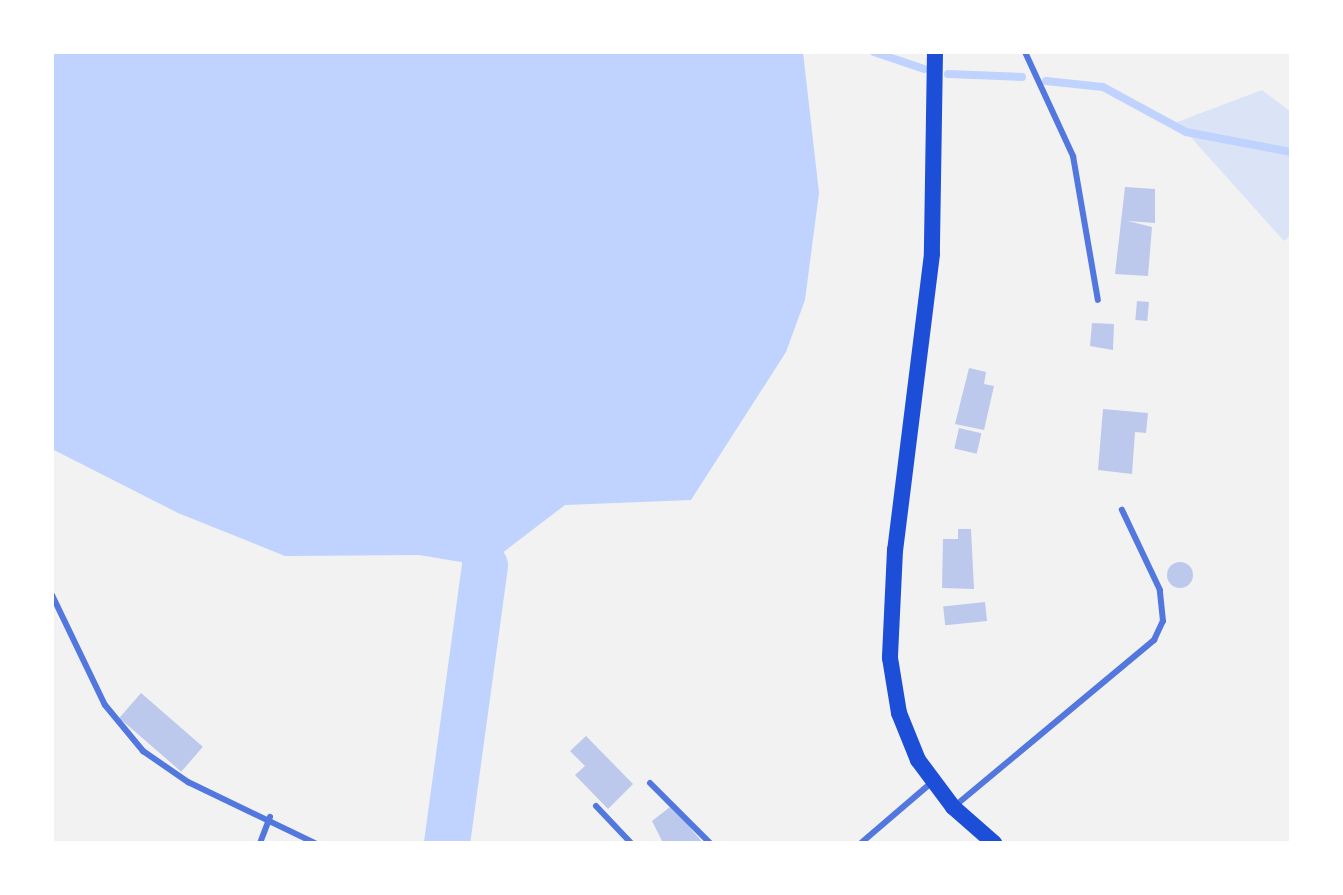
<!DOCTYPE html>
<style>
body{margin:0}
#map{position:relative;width:1343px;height:895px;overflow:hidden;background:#f2f2f2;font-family:"Libre Baskerville",serif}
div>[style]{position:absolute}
.green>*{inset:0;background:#dbe4f7}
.water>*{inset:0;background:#bfd3fe}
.stream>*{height:8px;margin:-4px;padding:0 4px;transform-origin:4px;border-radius:4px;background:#bfd3fe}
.river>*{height:46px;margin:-23px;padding:0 23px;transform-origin:23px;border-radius:23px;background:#bfd3fe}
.building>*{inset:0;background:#bdc9ec;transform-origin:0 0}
.round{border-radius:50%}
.service>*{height:6px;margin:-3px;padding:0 3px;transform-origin:3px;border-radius:3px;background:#5277de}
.secondary>*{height:16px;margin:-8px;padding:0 8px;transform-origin:8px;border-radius:8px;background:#1d4ed8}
span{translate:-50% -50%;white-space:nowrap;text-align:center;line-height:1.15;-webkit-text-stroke:6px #fff;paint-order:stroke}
.frame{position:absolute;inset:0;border:54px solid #fff;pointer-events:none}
</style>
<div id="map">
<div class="green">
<i style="clip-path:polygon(1262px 90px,1291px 112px,1291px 235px,1284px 241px,1177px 122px)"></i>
</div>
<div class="water">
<i style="clip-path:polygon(52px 52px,803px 52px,819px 193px,805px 300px,786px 352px,691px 500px,565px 505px,485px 566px,419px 555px,285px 556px,178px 513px,52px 449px)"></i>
</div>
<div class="stream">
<i style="left:874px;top:52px;width:53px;rotate:18.8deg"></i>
<i style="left:948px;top:74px;width:74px;rotate:2.3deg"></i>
<i style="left:1046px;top:81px;width:57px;rotate:6deg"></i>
<i style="left:1103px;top:87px;width:94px;rotate:28.5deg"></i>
<i style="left:1186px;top:132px;width:107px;rotate:10.8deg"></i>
</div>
<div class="river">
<i style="left:447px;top:843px;width:280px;rotate:-82.2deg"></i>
</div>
<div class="building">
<i style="clip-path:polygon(1125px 187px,1155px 189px,1155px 223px,1128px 221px,1152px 227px,1148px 276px,1115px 274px)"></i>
<i style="left:1137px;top:301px;width:12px;height:19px;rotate:5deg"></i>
<i style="clip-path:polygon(1092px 323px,1114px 324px,1113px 350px,1090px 346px)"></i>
<i style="clip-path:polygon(969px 368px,986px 372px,984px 384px,994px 386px,984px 430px,955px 424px)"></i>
<i style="clip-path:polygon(1103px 409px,1148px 413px,1146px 433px,1135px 432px,1132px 474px,1098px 470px)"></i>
<i style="left:959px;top:428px;width:23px;height:21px;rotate:13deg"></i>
<i style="clip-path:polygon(958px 529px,971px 529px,974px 589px,942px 588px,943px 539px,958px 539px)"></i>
<i class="round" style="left:1167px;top:562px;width:26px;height:26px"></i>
<i style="left:985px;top:602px;width:19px;height:42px;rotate:84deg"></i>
<i style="left:141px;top:693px;width:82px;height:33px;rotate:41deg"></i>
<i style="clip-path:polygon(586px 736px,633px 784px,608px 809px,575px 775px,585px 766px,570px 751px)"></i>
<i style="clip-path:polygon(670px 807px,687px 824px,703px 843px,663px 843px,652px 821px)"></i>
</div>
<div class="service">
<i style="left:1025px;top:52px;width:115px;rotate:65.2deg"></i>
<i style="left:1073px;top:156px;width:146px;rotate:80.2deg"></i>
<i style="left:52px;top:595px;width:122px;rotate:64.3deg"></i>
<i style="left:105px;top:705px;width:60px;rotate:50.4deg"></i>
<i style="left:143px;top:751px;width:55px;rotate:34.6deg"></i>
<i style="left:188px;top:782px;width:141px;rotate:25.7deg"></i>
<i style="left:650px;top:783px;width:85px;rotate:45deg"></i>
<i style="left:956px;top:805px;width:258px;rotate:-39.8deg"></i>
<i style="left:1154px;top:640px;width:21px;rotate:-65deg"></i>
<i style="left:1163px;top:621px;width:31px;rotate:-96deg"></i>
<i style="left:1160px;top:590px;width:89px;rotate:-115.4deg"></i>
<i style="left:596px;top:806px;width:51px;rotate:46.6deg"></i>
<i style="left:260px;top:843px;width:28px;rotate:-69deg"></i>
<i style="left:861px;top:843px;width:92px;rotate:-40.6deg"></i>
</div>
<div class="secondary">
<i style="left:935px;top:52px;width:202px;rotate:90.9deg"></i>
<i style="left:932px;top:254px;width:298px;rotate:97.1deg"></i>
<i style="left:895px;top:550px;width:108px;rotate:92.7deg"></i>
<i style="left:890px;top:658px;width:56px;rotate:80.7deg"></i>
<i style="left:899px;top:713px;width:51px;rotate:68deg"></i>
<i style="left:918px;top:760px;width:59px;rotate:53.3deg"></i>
<i style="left:953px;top:807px;width:55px;rotate:41.3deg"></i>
</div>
<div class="frame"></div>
</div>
